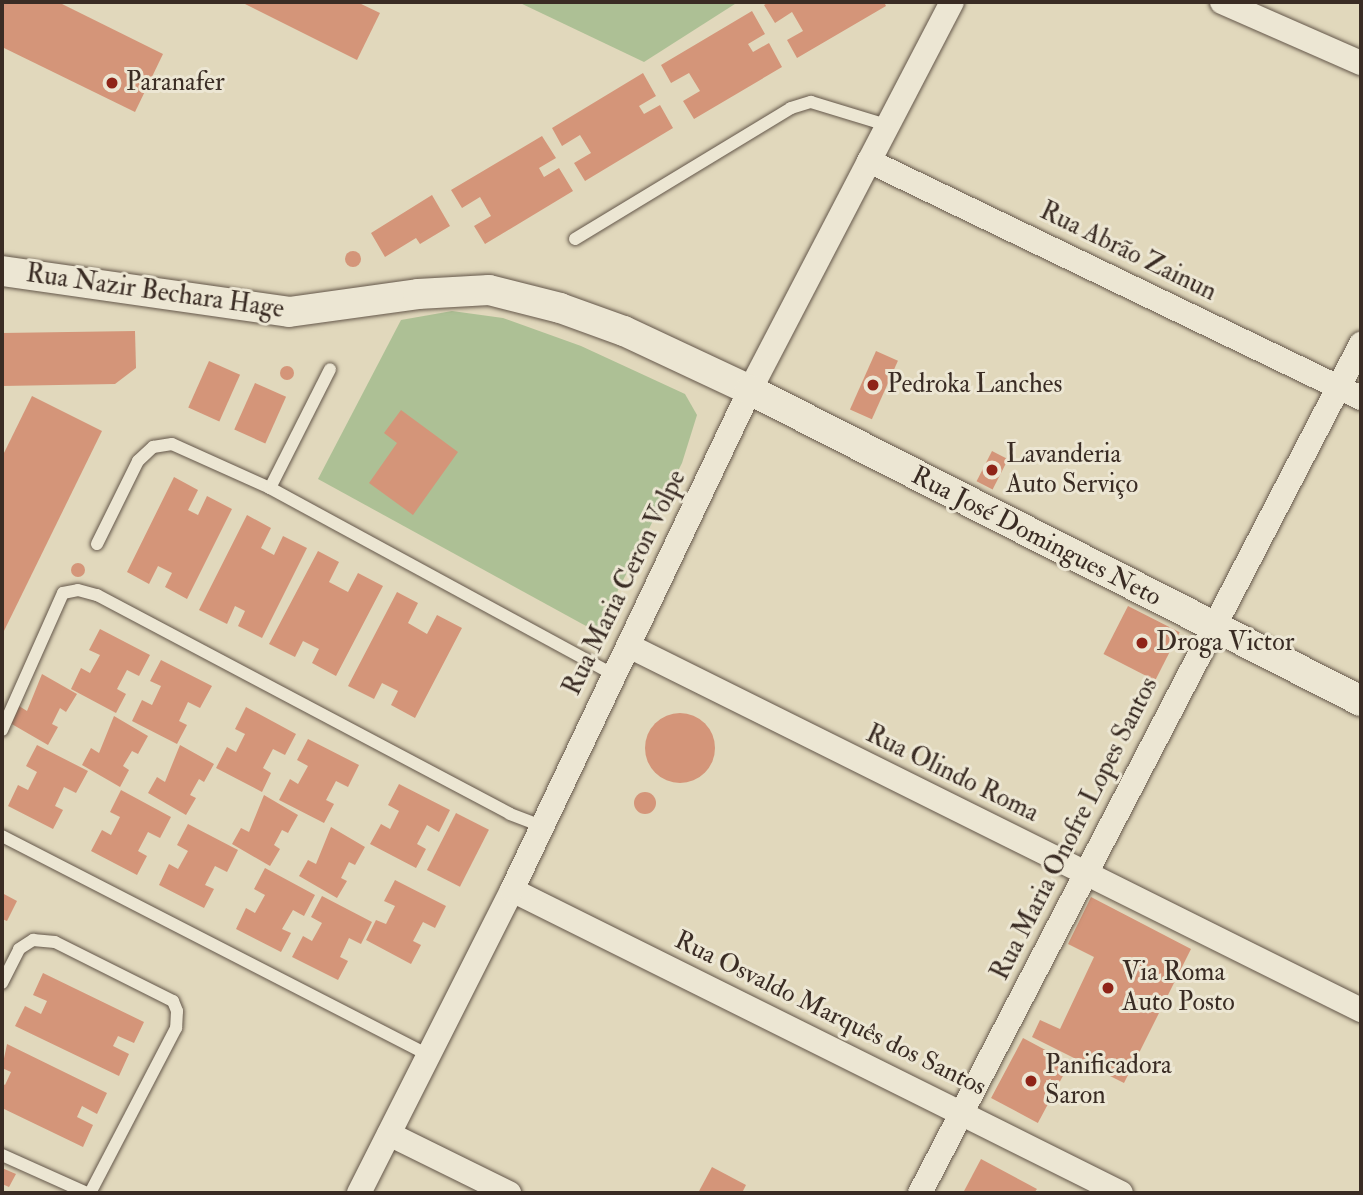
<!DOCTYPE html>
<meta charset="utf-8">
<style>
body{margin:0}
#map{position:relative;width:1363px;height:1195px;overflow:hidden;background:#e1d8bc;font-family:"IM FELL Double Pica",serif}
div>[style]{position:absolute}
.green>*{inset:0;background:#adc095}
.building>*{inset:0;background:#d49579;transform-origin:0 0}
.round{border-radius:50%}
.roads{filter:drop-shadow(0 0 2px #64574a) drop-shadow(0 0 2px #64574a)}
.service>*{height:12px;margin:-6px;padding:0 6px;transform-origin:6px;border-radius:6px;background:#ece6d3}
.minor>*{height:24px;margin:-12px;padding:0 12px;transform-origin:12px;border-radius:12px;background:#ece6d3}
.tertiary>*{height:30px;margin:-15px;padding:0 15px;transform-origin:15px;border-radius:15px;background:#ece6d3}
.dots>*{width:19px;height:19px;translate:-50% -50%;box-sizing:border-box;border:4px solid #ece6d3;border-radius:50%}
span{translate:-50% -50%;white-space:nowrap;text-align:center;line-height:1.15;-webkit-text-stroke:6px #ece6d3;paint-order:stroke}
.poi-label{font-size:26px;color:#3a2c24}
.left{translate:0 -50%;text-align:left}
.street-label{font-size:26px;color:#3a2c24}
.frame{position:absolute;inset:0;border:4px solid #3a2c24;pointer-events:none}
</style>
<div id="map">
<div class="green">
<i style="clip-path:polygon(518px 2px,738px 2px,644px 62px)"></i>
<i style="clip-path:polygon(452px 311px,503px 318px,581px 346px,685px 394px,697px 415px,682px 463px,597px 632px,318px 479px,401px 320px)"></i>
</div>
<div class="building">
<i style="clip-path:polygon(2px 2px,58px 2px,163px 54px,135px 112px,2px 47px)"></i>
<i style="clip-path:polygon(241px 2px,357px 2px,380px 13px,357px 60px)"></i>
<i style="clip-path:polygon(769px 2px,884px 2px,886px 6px,797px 58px,787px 40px,803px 31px,792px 12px,775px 23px,764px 5px)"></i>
<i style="clip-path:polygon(752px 11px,765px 34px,748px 44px,753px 52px,769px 43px,782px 67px,694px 119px,683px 101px,700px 91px,689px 73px,671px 83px,661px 65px)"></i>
<i style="clip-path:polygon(643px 73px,656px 96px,639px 106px,644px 114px,660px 105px,673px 128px,585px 181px,574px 163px,591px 153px,580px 135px,562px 146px,552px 128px)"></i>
<i style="clip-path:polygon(542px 136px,556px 158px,539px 168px,544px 177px,559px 168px,573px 191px,485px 244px,474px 226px,491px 216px,480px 197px,462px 208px,451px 190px)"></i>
<i style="clip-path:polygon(432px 195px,450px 226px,420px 244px,416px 238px,385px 257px,371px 233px)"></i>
<i class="round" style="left:345px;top:251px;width:16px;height:16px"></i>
<i style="clip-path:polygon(135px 331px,136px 368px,115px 384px,2px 386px,2px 333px)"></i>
<i style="left:876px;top:351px;width:24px;height:64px;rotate:24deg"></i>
<i style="left:209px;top:361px;width:34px;height:51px;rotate:24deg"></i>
<i class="round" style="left:280px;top:366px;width:14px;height:14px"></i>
<i style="left:255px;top:383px;width:34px;height:51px;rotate:24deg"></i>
<i style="clip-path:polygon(32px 396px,102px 431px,2px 635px,2px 457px)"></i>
<i style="clip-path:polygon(401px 410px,458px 452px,413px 515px,369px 483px,397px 443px,384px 433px)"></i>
<i style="left:992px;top:451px;width:18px;height:34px;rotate:27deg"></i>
<i style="clip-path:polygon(174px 477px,198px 490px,188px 510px,198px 515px,207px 496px,232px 509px,187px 599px,165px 587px,172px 573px,158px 566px,149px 584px,127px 572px)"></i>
<i style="clip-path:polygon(247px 515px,271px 528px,261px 548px,274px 555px,283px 536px,307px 548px,262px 638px,238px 626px,245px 611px,235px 606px,227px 624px,199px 610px)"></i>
<i style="clip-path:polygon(318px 551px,339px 562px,329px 582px,348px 592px,358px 573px,383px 586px,336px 676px,312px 663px,319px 649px,303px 641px,295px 657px,269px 644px)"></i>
<i class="round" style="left:71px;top:563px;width:14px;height:14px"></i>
<i style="clip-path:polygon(397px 592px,418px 603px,408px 623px,427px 634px,437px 615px,462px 628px,415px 718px,391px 705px,398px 691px,382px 683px,374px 699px,348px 686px)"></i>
<i style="left:1128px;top:606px;width:58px;height:54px;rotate:27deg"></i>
<i style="clip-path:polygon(100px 629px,150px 655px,139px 676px,127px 670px,117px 689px,126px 694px,116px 713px,71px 689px,81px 668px,90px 673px,100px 655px,89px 650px)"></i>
<i style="clip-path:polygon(161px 660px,212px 686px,200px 708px,188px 702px,179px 721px,187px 725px,177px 744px,132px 721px,142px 700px,152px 705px,161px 686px,150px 681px)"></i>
<i style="clip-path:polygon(42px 674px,77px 694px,66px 712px,60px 708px,52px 724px,58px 727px,48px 745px,10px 723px,19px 706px,27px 711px)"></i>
<i style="clip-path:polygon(246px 707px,296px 734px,285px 755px,273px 749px,263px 768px,271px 773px,262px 792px,216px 768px,227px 747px,236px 752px,245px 734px,235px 729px)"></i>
<i class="round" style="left:645px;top:713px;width:70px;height:70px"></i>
<i style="clip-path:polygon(114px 716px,148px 736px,138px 754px,132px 751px,123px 766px,129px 770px,120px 787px,82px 765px,91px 748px,99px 753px)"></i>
<i style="clip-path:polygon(308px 739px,359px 765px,348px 787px,336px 781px,326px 800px,334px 804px,324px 823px,279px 800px,290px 779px,298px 784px,308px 766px,297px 760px)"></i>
<i style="clip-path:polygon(37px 745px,88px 771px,76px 793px,64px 787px,55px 806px,63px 810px,53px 829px,8px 806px,18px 785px,28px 790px,37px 772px,26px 766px)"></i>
<i style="clip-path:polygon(180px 745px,214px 764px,204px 782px,199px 779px,190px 795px,196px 798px,186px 815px,148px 793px,157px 777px,165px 782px)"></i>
<i style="clip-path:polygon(399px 784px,450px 810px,439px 832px,427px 825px,417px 844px,426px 849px,416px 868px,370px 844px,381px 824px,390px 829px,399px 811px,388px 805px)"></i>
<i style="clip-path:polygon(121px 790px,171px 817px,160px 838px,148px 832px,138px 851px,147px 856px,137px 875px,91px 851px,102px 830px,111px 835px,120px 817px,110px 812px)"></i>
<i class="round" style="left:634px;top:792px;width:22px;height:22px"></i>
<i style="clip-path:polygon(264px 795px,298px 815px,288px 833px,282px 830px,274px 845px,280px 849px,270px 866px,232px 844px,241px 828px,249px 832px)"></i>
<i style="left:456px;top:813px;width:37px;height:64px;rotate:27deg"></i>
<i style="clip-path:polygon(188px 824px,238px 850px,227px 872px,215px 866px,205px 885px,214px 889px,204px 908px,159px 885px,169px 864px,178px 869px,188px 851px,177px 845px)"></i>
<i style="clip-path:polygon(331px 827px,365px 847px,355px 865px,349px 862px,341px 878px,347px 881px,337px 898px,299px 876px,308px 860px,316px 864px)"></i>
<i style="clip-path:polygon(265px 868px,315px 895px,304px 916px,293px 910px,282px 929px,291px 933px,281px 952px,236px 929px,246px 908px,255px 913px,265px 895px,254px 889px)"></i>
<i style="clip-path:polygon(395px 880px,446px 906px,435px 928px,423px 922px,413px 941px,421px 945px,411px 964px,366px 940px,376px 920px,386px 924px,395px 906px,384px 901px)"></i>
<i style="clip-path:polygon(2px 893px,17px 901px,7px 921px,2px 919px)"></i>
<i style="clip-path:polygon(322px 896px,372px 922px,361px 944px,349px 938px,340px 957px,348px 961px,338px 980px,292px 957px,303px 936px,312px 941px,322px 923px,311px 917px)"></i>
<i style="clip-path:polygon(1091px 897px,1191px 949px,1124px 1083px,1032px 1037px,1040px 1020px,1060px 1029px,1094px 957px,1068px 944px)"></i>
<i style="clip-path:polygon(43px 973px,144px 1022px,134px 1043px,118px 1036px,113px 1046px,129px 1054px,119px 1076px,15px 1026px,25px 1006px,41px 1014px,47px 1001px,33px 995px)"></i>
<i style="left:1023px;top:1038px;width:53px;height:68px;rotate:28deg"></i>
<i style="clip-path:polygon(7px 1044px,107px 1093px,97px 1114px,82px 1106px,77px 1117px,93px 1125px,83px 1147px,2px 1108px,2px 1083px,5px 1085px,11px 1072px,2px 1068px)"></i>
<i style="clip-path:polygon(981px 1159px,1037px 1189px,1034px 1193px,963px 1193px)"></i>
<i style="clip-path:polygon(712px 1167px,746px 1185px,742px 1193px,698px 1193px)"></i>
<i style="clip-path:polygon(2px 1168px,16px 1174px,9px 1187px,2px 1184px)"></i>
</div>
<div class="roads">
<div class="service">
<i style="left:575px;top:239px;width:253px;rotate:-31.2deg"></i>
<i style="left:791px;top:108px;width:21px;rotate:-17deg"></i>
<i style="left:811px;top:102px;width:78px;rotate:17deg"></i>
<i style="left:270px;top:488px;width:133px;rotate:-63.2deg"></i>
<i style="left:97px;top:544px;width:93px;rotate:-63.7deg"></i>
<i style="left:138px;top:461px;width:21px;rotate:-43deg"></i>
<i style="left:153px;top:447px;width:19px;rotate:-9deg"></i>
<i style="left:172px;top:444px;width:107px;rotate:24.2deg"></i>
<i style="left:270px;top:488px;width:392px;rotate:28.5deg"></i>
<i style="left:2px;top:730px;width:150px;rotate:-66deg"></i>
<i style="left:63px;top:593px;width:15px;rotate:-11deg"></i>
<i style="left:78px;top:590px;width:20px;rotate:15deg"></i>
<i style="left:97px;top:595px;width:467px;rotate:27.9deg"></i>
<i style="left:510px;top:814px;width:33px;rotate:21deg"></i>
<i style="left:2px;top:836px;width:479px;rotate:27.2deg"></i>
<i style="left:2px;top:983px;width:38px;rotate:-63deg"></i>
<i style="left:19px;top:949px;width:17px;rotate:-33deg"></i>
<i style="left:33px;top:940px;width:22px;rotate:5deg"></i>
<i style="left:55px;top:942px;width:132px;rotate:26.6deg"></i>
<i style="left:173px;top:1001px;width:11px;rotate:68deg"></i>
<i style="left:177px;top:1011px;width:17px;rotate:93deg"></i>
<i style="left:176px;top:1028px;width:186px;rotate:117.5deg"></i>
<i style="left:2px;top:1155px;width:93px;rotate:24.1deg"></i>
</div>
<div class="minor">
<i style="left:1222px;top:2px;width:152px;rotate:23.7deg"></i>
<i style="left:869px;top:161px;width:546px;rotate:25.72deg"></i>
<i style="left:629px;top:646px;width:818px;rotate:26.44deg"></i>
<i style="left:512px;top:890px;width:680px;rotate:26.45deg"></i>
<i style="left:389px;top:1134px;width:134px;rotate:26.2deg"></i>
<i style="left:359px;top:1193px;width:339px;rotate:-63.2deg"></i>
<i style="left:512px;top:890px;width:554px;rotate:-64.55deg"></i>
<i style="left:750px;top:390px;width:437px;rotate:-62.5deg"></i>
<i style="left:920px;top:1193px;width:957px;rotate:-62.55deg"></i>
</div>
<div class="tertiary">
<i style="left:2px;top:271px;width:290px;rotate:8.1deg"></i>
<i style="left:289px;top:312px;width:130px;rotate:-7.9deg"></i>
<i style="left:418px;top:294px;width:71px;rotate:-3.2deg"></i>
<i style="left:489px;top:290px;width:73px;rotate:14.2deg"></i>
<i style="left:560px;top:308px;width:68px;rotate:19.8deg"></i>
<i style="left:624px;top:331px;width:139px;rotate:25.1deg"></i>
<i style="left:750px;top:390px;width:686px;rotate:26.98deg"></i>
</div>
</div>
<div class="dots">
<i style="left:112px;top:83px;background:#8f2418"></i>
<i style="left:873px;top:385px;background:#8f2418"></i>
<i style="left:992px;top:470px;background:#8f2418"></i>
<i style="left:1142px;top:643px;background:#8f2418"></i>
<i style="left:1108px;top:988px;background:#8f2418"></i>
<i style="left:1031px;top:1081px;background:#8f2418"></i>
</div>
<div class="poi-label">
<span class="left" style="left:126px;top:83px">Paranafer</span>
<span class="left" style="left:887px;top:385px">Pedroka Lanches</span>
<span class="left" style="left:1006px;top:470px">Lavanderia<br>Auto Serviço</span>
<span class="left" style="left:1156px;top:643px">Droga Victor</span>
<span class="left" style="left:1122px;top:988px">Via Roma<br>Auto Posto</span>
<span class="left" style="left:1045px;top:1081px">Panificadora<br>Saron</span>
</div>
<div class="street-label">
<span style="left:1128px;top:252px;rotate:26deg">Rua Abrão Zainun</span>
<span style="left:155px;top:292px;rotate:8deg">Rua Nazir Bechara Hage</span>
<span style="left:1036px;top:537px;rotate:27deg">Rua José Domingues Neto</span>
<span style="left:625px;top:583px;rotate:-64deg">Rua Maria Ceron Volpe</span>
<span style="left:952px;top:774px;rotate:26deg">Rua Olindo Roma</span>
<span style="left:1075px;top:829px;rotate:-63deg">Rua Maria Onofre Lopes Santos</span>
<span style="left:830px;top:1014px;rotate:26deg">Rua Osvaldo Marquês dos Santos</span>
</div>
<div class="frame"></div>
</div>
